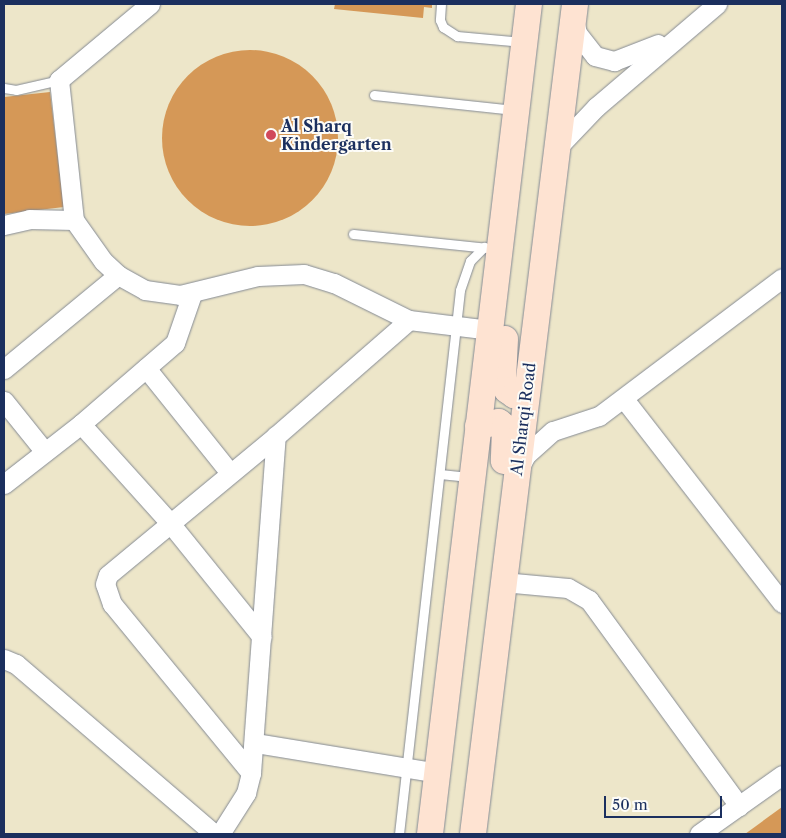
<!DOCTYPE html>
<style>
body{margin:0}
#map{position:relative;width:786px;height:838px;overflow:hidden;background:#ede6c9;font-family:"Libre Caslon Text",serif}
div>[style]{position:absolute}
.building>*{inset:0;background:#d59857}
.round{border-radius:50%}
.roads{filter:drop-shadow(0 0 1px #848a94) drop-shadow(0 0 1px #848a94)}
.lane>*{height:9px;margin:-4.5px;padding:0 4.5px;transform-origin:4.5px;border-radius:4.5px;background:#fff}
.street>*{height:19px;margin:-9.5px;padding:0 9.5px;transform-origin:9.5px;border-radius:9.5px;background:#fff}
.secondary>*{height:26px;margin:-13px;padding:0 13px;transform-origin:13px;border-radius:13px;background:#fee3d2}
.dots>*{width:14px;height:14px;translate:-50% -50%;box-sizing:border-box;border:2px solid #fdfcf7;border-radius:50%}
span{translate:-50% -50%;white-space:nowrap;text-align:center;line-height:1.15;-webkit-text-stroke:4px #fdfcf7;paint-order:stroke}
.poi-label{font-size:16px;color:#1b2f5e;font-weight:700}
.left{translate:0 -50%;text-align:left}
.street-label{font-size:16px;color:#1b2f5e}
.frame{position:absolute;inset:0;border:5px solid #1b2f5e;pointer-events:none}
.scale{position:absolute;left:604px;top:796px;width:118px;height:22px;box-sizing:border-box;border:2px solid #1b2f5e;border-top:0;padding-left:6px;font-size:15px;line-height:18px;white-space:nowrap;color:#1b2f5e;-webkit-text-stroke:4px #fdfcf7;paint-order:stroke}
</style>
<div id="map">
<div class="building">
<i style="clip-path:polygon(335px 4px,432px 4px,432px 8px,424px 7px,423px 18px,334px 9px)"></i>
<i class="round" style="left:162px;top:50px;width:176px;height:176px"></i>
<i style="clip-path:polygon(50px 92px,64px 207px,4px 214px,4px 97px)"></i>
<i style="clip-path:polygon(782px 807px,782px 834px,745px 834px)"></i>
</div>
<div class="roads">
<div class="lane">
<i style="left:441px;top:4px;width:16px;rotate:94deg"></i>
<i style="left:440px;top:20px;width:8px;rotate:67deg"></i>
<i style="left:443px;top:27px;width:17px;rotate:33deg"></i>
<i style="left:457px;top:36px;width:66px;rotate:5.2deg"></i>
<i style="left:4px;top:88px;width:12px;rotate:9deg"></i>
<i style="left:16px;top:90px;width:44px;rotate:-13.1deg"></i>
<i style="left:374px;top:95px;width:141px;rotate:6.1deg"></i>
<i style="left:353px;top:234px;width:136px;rotate:5.9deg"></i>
<i style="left:440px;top:474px;width:29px;rotate:6deg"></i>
<i style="left:399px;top:834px;width:547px;rotate:-83.6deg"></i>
<i style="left:460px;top:290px;width:31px;rotate:-71deg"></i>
<i style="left:470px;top:261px;width:20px;rotate:-45deg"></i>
</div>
<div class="street">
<i style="left:150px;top:4px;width:119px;rotate:140.1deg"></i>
<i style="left:59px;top:80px;width:141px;rotate:83.9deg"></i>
<i style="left:74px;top:220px;width:50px;rotate:54.7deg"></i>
<i style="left:103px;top:261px;width:21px;rotate:43deg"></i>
<i style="left:118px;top:275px;width:31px;rotate:29deg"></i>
<i style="left:145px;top:290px;width:35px;rotate:8deg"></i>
<i style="left:180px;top:295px;width:80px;rotate:-13.7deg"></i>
<i style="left:258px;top:276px;width:46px;rotate:-2.5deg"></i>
<i style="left:304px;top:274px;width:31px;rotate:17deg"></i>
<i style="left:334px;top:283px;width:84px;rotate:26.3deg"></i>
<i style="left:409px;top:320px;width:83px;rotate:7deg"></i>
<i style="left:574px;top:20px;width:13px;rotate:77deg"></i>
<i style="left:577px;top:33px;width:29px;rotate:52deg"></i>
<i style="left:595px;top:56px;width:20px;rotate:15deg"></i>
<i style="left:614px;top:61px;width:47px;rotate:-21.1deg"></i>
<i style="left:557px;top:148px;width:57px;rotate:-46.4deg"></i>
<i style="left:596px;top:107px;width:159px;rotate:-40.4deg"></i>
<i style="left:4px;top:225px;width:26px;rotate:-13deg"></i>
<i style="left:29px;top:219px;width:45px;rotate:1.3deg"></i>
<i style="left:146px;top:368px;width:134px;rotate:51.3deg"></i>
<i style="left:4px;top:369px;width:148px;rotate:-39.5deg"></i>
<i style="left:624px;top:399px;width:258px;rotate:52.2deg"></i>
<i style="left:4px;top:401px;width:65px;rotate:51.2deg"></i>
<i style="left:81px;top:424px;width:133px;rotate:48deg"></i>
<i style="left:170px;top:523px;width:146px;rotate:51.1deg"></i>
<i style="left:519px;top:468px;width:15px;rotate:-62deg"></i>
<i style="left:526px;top:455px;width:36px;rotate:-42deg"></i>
<i style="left:553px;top:431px;width:48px;rotate:-18.1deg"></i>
<i style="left:599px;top:416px;width:229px;rotate:-37deg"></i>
<i style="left:4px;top:484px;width:98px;rotate:-37.9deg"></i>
<i style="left:81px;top:424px;width:124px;rotate:-40.8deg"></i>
<i style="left:175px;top:343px;width:52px;rotate:-70.9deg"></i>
<i style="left:503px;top:582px;width:65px;rotate:5.3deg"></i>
<i style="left:568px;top:588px;width:24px;rotate:30deg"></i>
<i style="left:589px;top:600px;width:255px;rotate:53.9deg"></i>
<i style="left:4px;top:659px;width:13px;rotate:23deg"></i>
<i style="left:16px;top:664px;width:261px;rotate:40.6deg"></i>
<i style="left:255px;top:743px;width:185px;rotate:9.3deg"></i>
<i style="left:251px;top:773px;width:219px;rotate:-129.4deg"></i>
<i style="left:112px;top:604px;width:21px;rotate:-109deg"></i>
<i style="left:105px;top:584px;width:9px;rotate:-72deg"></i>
<i style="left:108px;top:575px;width:218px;rotate:-39.6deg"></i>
<i style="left:276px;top:436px;width:176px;rotate:-41.1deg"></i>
<i style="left:220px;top:834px;width:49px;rotate:-57.6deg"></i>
<i style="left:246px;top:793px;width:21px;rotate:-76deg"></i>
<i style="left:251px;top:773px;width:338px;rotate:-85.8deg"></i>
<i style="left:699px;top:834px;width:102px;rotate:-35.4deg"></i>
</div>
<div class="secondary">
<i style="left:505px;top:339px;width:41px;rotate:92.8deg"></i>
<i style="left:503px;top:380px;width:11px;rotate:68deg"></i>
<i style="left:507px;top:390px;width:9px;rotate:36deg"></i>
<i style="left:514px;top:395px;width:12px;rotate:-9deg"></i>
<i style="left:478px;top:426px;width:21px;rotate:-11deg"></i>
<i style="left:499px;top:422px;width:8px;rotate:40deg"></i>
<i style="left:505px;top:427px;width:34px;rotate:92deg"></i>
<i style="left:430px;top:834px;width:836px;rotate:-83.2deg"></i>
<i style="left:473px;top:834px;width:836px;rotate:-82.99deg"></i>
</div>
</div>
<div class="dots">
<i style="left:271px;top:135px;background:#d1495b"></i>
</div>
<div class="poi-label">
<span class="left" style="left:281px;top:135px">Al Sharq<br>Kindergarten</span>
</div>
<div class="street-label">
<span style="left:523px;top:419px;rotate:-83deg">Al Sharqi Road</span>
</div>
<div class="frame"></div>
<div class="scale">50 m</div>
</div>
